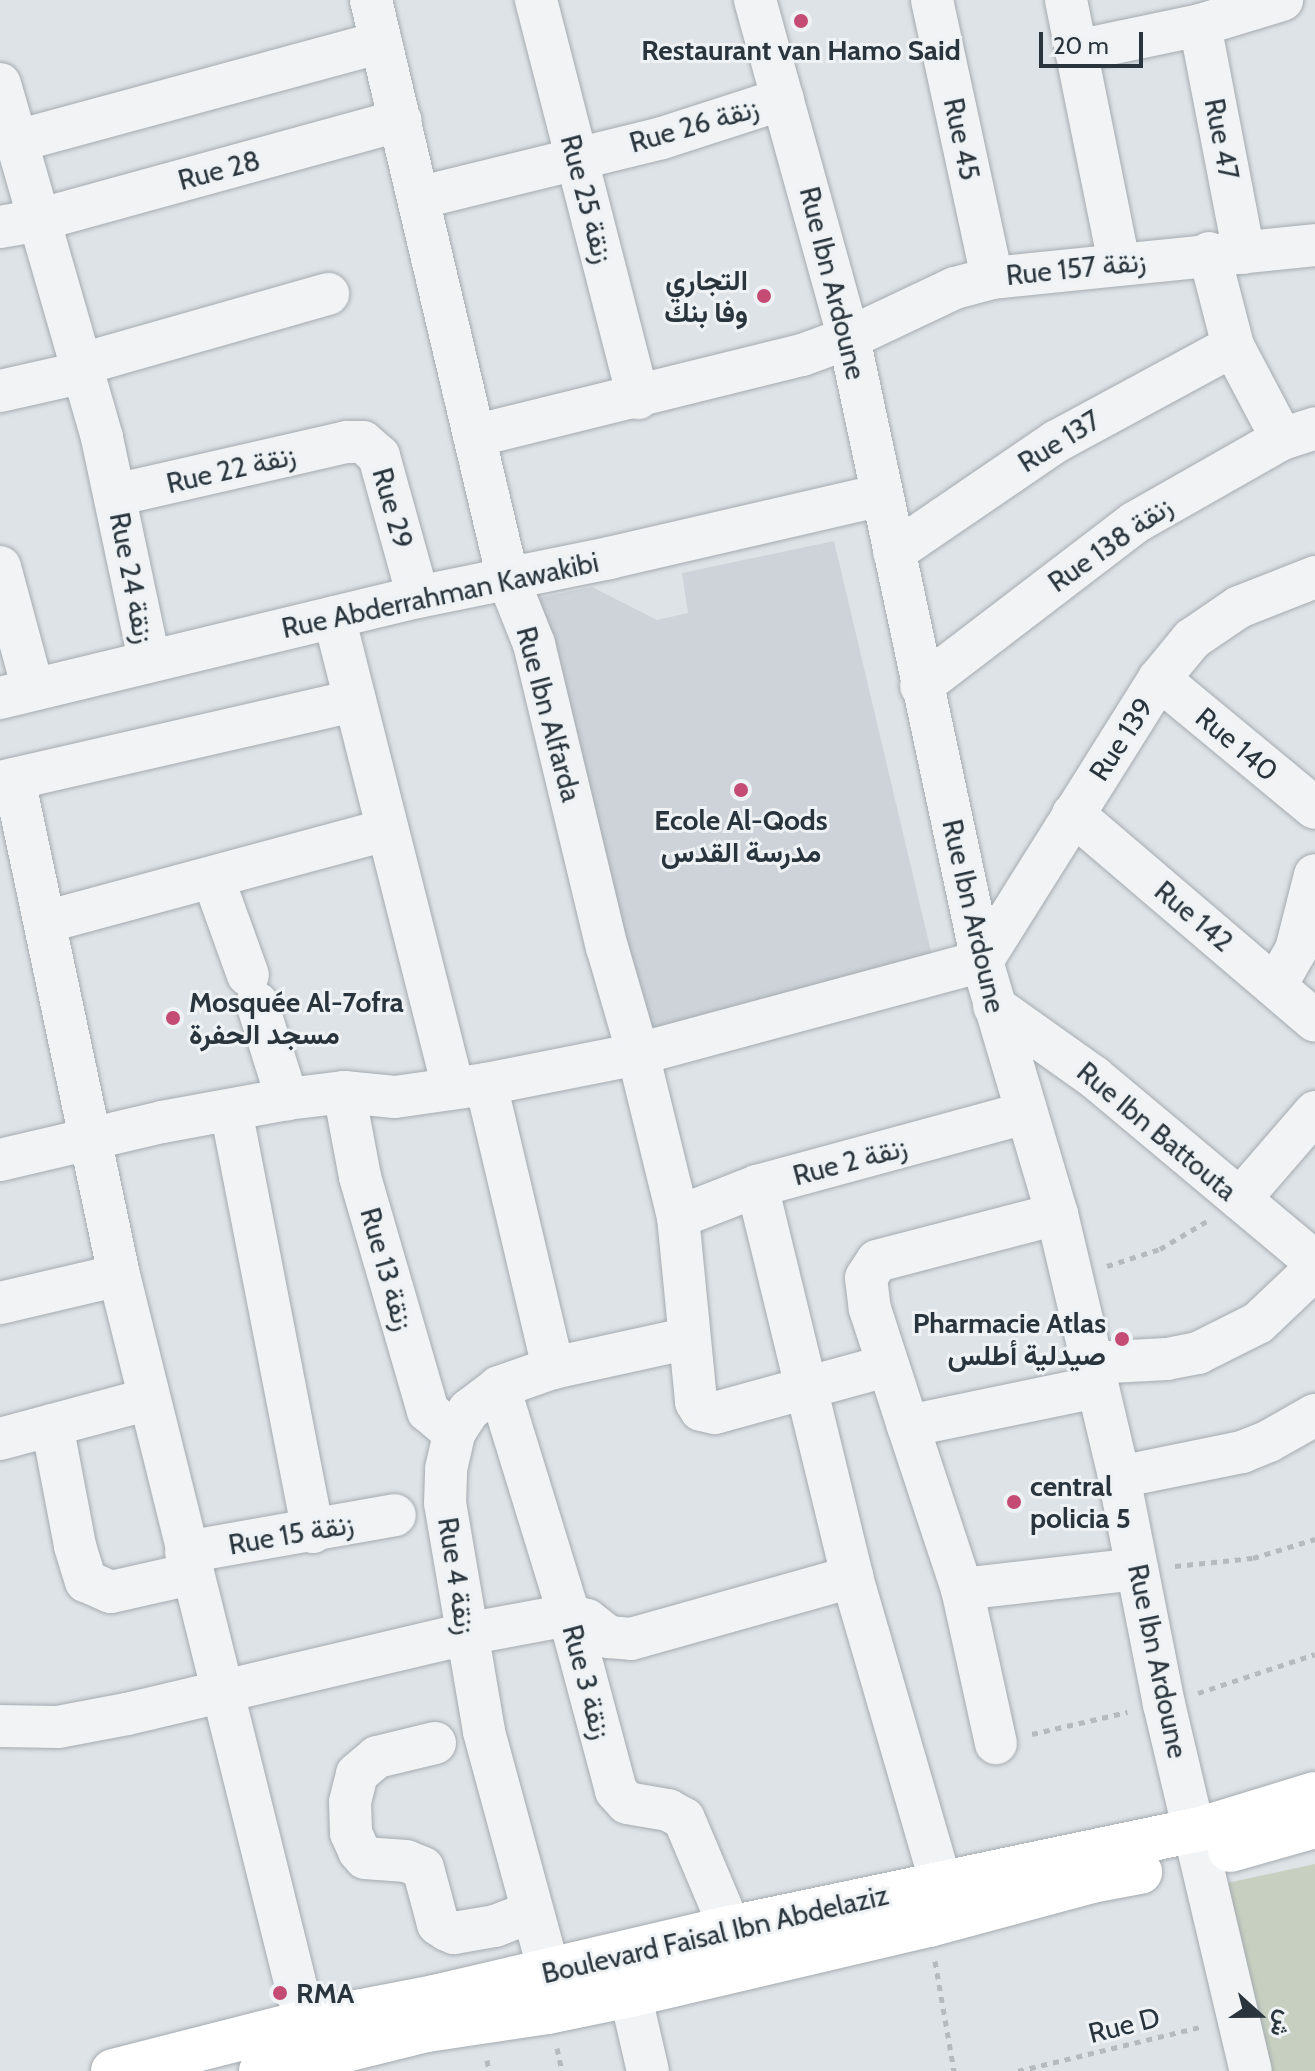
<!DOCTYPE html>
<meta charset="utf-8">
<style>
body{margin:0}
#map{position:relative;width:1315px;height:2071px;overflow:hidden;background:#dee3e7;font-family:Cabin,Vazirmatn,sans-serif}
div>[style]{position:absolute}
.built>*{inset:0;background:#cdd3d8}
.green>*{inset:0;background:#c7d0c0}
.path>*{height:5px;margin-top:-2.5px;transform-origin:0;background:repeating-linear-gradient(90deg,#b5babe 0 6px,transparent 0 12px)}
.roads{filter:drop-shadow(0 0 2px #a4abb0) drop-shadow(0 0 2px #a4abb0)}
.minor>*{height:42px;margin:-21px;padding:0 21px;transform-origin:21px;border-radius:21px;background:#f1f3f5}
.major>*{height:44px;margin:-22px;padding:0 22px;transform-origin:22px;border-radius:22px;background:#fff}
.dots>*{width:22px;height:22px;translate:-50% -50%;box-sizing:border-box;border:4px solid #eef2f4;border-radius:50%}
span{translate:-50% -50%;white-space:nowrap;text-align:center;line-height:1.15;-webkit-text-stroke:6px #eef2f4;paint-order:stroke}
.poi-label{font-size:28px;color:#29343c;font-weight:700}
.right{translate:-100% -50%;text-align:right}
.left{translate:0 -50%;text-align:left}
.street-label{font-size:28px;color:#29343c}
.north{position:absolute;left:1219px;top:1975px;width:80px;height:80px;-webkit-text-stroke:6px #eef2f4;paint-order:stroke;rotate:111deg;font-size:22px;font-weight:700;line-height:32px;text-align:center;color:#29343c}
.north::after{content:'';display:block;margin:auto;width:28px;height:36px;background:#29343c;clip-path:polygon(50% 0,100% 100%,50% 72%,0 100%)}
.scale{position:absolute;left:1039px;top:32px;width:104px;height:36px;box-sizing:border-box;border:4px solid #29343c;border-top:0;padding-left:10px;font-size:24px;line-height:28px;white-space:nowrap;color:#29343c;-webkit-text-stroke:6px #eef2f4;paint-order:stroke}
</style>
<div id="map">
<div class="built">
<i style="clip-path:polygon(834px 541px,933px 960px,650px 1030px,539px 598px,592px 587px,657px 620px,688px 613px,682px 573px)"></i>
</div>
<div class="green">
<i style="clip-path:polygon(1315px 1864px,1315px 2071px,1255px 2071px,1223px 1884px)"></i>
</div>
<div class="path">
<i style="left:1107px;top:1266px;width:56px;rotate:-17.8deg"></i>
<i style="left:1160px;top:1249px;width:55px;rotate:-30.8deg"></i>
<i style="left:1175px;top:1566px;width:78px;rotate:-5.9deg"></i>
<i style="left:1253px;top:1558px;width:65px;rotate:-17deg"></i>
<i style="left:1198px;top:1693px;width:123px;rotate:-18.4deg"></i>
<i style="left:1032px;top:1734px;width:98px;rotate:-13deg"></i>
<i style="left:935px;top:1961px;width:112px;rotate:80.2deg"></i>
<i style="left:557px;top:2048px;width:24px;rotate:78deg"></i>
<i style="left:487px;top:2060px;width:11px;rotate:80deg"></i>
<i style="left:1018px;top:2071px;width:191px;rotate:-13.6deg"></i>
</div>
<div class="roads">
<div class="minor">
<i style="left:371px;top:0;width:595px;rotate:76.69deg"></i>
<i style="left:508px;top:579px;width:70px;rotate:68.2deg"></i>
<i style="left:534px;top:644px;width:312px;rotate:76.5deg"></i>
<i style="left:607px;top:947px;width:111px;rotate:73.8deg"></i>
<i style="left:638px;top:1054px;width:168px;rotate:76.2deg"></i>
<i style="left:678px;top:1217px;width:186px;rotate:84.4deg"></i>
<i style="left:696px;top:1402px;width:9px;rotate:58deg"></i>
<i style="left:701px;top:1410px;width:14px;rotate:12deg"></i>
<i style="left:715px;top:1413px;width:177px;rotate:-15.4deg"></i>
<i style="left:536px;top:0;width:411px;rotate:75.6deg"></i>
<i style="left:755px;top:0;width:351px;rotate:74.5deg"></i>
<i style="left:849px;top:338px;width:637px;rotate:77.95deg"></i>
<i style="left:982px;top:961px;width:264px;rotate:73.5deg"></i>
<i style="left:1057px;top:1214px;width:270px;rotate:76.7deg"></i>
<i style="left:1119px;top:1477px;width:231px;rotate:78.8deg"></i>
<i style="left:1164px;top:1704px;width:377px;rotate:76.7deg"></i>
<i style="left:932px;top:0;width:284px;rotate:77.8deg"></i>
<i style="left:1066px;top:0;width:268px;rotate:78.6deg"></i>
<i style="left:1200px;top:25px;width:232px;rotate:79.1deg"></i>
<i style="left:1076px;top:51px;width:127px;rotate:-11.8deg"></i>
<i style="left:1200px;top:25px;width:86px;rotate:-17deg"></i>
<i style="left:0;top:84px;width:368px;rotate:73.9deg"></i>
<i style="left:102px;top:438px;width:227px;rotate:78deg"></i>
<i style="left:17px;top:141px;width:377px;rotate:-15.2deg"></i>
<i style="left:418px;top:198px;width:251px;rotate:-13.8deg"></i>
<i style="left:662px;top:138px;width:127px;rotate:-17.9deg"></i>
<i style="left:0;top:227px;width:39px;rotate:-10deg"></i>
<i style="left:38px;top:220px;width:376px;rotate:-15.4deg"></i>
<i style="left:1209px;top:253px;width:96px;rotate:75.5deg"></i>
<i style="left:1233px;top:346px;width:105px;rotate:62.2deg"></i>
<i style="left:82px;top:364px;width:256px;rotate:-15.9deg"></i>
<i style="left:0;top:391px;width:86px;rotate:-12.7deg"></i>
<i style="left:474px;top:436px;width:338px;rotate:-13.9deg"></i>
<i style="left:802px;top:355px;width:50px;rotate:-19.9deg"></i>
<i style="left:849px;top:338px;width:117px;rotate:-25.3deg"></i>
<i style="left:955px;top:288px;width:38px;rotate:-15deg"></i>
<i style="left:992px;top:278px;width:325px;rotate:-5.8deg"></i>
<i style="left:115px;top:495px;width:238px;rotate:-12.9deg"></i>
<i style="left:347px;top:442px;width:16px"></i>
<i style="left:363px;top:442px;width:21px;rotate:41deg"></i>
<i style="left:379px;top:456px;width:146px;rotate:74.5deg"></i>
<i style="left:894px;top:552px;width:197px;rotate:-34.3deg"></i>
<i style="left:1057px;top:441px;width:200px;rotate:-28.4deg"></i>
<i style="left:0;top:567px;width:126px;rotate:74.9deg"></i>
<i style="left:334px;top:617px;width:486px;rotate:75.8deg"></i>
<i style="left:1159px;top:679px;width:202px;rotate:39.6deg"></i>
<i style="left:921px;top:686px;width:268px;rotate:-37.4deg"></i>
<i style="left:1134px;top:523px;width:170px;rotate:-29.6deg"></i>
<i style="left:1282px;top:439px;width:35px;rotate:-18deg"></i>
<i style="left:0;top:698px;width:430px;rotate:-13.6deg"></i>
<i style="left:418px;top:597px;width:195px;rotate:-11.5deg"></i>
<i style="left:609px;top:558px;width:279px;rotate:-13deg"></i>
<i style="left:14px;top:779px;width:507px;rotate:78.05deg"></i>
<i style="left:119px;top:1275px;width:770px;rotate:76.02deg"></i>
<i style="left:0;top:782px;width:364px;rotate:-12.9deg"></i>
<i style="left:1073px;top:814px;width:318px;rotate:40.5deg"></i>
<i style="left:213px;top:878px;width:103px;rotate:70.2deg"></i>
<i style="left:45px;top:922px;width:353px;rotate:-15.1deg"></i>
<i style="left:1276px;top:985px;width:40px;rotate:-60.3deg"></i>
<i style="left:1296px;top:950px;width:77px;rotate:-75.8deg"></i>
<i style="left:257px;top:1003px;width:101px;rotate:72.6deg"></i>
<i style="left:994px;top:1006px;width:123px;rotate:35.4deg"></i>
<i style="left:1094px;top:1077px;width:288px;rotate:39.9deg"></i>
<i style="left:486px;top:1084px;width:292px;rotate:76.7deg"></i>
<i style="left:344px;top:1092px;width:86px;rotate:79.3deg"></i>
<i style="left:360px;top:1177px;width:244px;rotate:73.8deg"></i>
<i style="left:428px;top:1411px;width:34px;rotate:40deg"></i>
<i style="left:231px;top:1110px;width:430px;rotate:79deg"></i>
<i style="left:0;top:1160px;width:166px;rotate:-13.2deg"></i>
<i style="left:162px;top:1122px;width:127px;rotate:-10.4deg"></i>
<i style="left:287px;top:1099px;width:57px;rotate:-7deg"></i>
<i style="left:344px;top:1092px;width:51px;rotate:5.6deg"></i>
<i style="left:395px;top:1097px;width:92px;rotate:-8.1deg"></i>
<i style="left:486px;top:1084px;width:155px;rotate:-11.2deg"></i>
<i style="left:638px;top:1054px;width:356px;rotate:-15.1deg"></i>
<i style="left:982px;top:961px;width:333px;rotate:-57.9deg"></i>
<i style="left:1159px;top:679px;width:52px;rotate:-50.5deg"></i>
<i style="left:1192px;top:639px;width:57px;rotate:-34.2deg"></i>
<i style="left:1239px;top:607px;width:82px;rotate:-21.5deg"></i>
<i style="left:757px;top:1186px;width:402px;rotate:76.3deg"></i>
<i style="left:852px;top:1577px;width:319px;rotate:73.8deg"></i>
<i style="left:1240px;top:1199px;width:115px;rotate:-49.2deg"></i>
<i style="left:1057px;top:1214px;width:186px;rotate:165.4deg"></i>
<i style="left:877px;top:1261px;width:20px;rotate:123deg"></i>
<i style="left:866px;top:1278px;width:31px;rotate:83deg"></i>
<i style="left:870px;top:1309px;width:123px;rotate:72deg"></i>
<i style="left:908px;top:1426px;width:193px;rotate:-11.7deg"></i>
<i style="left:678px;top:1217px;width:85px;rotate:-21.4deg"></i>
<i style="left:757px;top:1186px;width:279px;rotate:-15.2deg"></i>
<i style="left:0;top:1303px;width:122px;rotate:-13.2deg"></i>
<i style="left:1092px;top:1363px;width:75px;rotate:-3.1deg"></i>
<i style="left:1167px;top:1359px;width:32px;rotate:-11deg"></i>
<i style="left:1198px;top:1353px;width:67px;rotate:-26.6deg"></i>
<i style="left:1258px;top:1323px;width:79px;rotate:-43.5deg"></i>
<i style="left:499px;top:1387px;width:239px;rotate:72.9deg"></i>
<i style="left:569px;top:1615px;width:182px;rotate:75deg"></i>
<i style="left:616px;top:1791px;width:16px;rotate:47deg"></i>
<i style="left:627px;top:1803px;width:42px;rotate:9.7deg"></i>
<i style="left:668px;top:1810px;width:18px;rotate:29deg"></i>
<i style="left:684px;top:1819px;width:118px;rotate:67.1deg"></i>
<i style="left:52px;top:1425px;width:123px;rotate:79.2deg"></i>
<i style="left:75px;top:1546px;width:37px;rotate:73deg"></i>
<i style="left:86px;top:1581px;width:27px;rotate:24deg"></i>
<i style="left:111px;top:1592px;width:82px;rotate:-12.7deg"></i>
<i style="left:908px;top:1426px;width:172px;rotate:71.7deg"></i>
<i style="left:962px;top:1589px;width:176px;rotate:-6.5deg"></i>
<i style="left:0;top:1439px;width:154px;rotate:-15deg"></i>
<i style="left:1119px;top:1477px;width:126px;rotate:-11.5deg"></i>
<i style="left:1242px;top:1452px;width:29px;rotate:-22deg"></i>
<i style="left:1269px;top:1441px;width:53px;rotate:-29.5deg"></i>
<i style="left:186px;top:1552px;width:212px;rotate:-10deg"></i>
<i style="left:962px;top:1589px;width:158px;rotate:77.6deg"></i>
<i style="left:0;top:1726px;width:58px;rotate:1deg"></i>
<i style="left:58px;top:1727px;width:70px;rotate:-10.7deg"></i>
<i style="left:127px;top:1714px;width:348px;rotate:-13.3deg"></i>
<i style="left:466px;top:1634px;width:105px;rotate:-10.5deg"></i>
<i style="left:569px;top:1615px;width:19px;rotate:16deg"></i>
<i style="left:587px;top:1620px;width:28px;rotate:38deg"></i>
<i style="left:609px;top:1637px;width:22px;rotate:5deg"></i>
<i style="left:631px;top:1639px;width:230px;rotate:-15.7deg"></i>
<i style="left:435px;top:1743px;width:60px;rotate:166.4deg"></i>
<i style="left:377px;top:1757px;width:26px;rotate:140deg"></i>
<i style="left:357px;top:1774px;width:29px;rotate:104deg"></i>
<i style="left:350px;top:1802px;width:31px;rotate:88deg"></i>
<i style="left:351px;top:1833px;width:20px;rotate:66deg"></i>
<i style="left:359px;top:1851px;width:9px;rotate:49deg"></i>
<i style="left:365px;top:1858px;width:41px;rotate:4.2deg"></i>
<i style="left:406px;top:1861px;width:18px;rotate:22deg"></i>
<i style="left:423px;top:1868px;width:58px;rotate:75deg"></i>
<i style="left:438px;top:1924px;width:11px;rotate:34deg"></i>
<i style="left:447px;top:1930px;width:8px;rotate:23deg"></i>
<i style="left:454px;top:1933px;width:42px;rotate:-9.7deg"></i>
<i style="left:495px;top:1926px;width:40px;rotate:-21deg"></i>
<i style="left:623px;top:1963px;width:111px;rotate:77deg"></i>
<i style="left:549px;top:1971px;width:249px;rotate:-105.2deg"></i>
<i style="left:484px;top:1731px;width:231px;rotate:-99.7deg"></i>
<i style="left:445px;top:1503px;width:34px;rotate:-88deg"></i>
<i style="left:446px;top:1469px;width:37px;rotate:-77deg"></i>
<i style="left:454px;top:1433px;width:27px;rotate:-57deg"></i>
<i style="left:469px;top:1410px;width:38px;rotate:-37deg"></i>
<i style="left:499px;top:1387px;width:57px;rotate:-19.4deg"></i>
<i style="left:553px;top:1368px;width:139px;rotate:-12.4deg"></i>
</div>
<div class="major">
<i style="left:1230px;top:1850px;width:88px;rotate:-15.8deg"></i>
<i style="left:113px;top:2071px;width:198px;rotate:-14.3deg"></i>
<i style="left:305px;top:2022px;width:132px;rotate:-10.9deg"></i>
<i style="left:435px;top:1997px;width:303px;rotate:-13.2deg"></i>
<i style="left:730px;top:1928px;width:477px;rotate:-11.9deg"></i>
<i style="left:1197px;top:1830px;width:123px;rotate:-17deg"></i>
<i style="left:261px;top:2071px;width:171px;rotate:-13.9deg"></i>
<i style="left:427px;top:2030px;width:122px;rotate:-8.5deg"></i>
<i style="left:548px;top:2012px;width:84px;rotate:-11.7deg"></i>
<i style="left:630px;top:1995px;width:307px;rotate:-13.2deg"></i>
<i style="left:929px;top:1925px;width:169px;rotate:-15.1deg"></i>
<i style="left:1092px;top:1881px;width:49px;rotate:-10.6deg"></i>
</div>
</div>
<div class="dots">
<i style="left:801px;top:21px;background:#c44b74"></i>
<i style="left:764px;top:296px;background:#c44b74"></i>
<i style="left:741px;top:790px;background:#c44b74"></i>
<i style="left:173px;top:1018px;background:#c44b74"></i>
<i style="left:1122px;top:1339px;background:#c44b74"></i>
<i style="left:1014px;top:1502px;background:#c44b74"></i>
<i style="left:280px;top:1993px;background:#c44b74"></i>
</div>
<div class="poi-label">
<span style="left:801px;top:50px">Restaurant van Hamo Said</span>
<span class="right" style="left:748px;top:296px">التجاري<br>وفا بنك</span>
<span style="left:741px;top:836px">Ecole Al-Qods<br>مدرسة القدس</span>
<span class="left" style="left:189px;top:1018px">Mosquée Al-7ofra<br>مسجد الحفرة</span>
<span class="right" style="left:1106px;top:1339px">Pharmacie Atlas<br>صيدلية أطلس</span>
<span class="left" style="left:1030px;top:1502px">central<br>policia 5</span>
<span class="left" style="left:296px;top:1993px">RMA</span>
</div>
<div class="street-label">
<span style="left:694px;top:125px;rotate:-16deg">Rue 26 زنقة</span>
<span style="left:962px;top:139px;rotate:78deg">Rue 45</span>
<span style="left:1222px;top:139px;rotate:79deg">Rue 47</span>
<span style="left:219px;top:170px;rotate:-15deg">Rue 28</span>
<span style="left:587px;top:199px;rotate:75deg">Rue 25 زنقة</span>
<span style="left:1076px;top:268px;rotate:-6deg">Rue 157 زنقة</span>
<span style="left:833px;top:283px;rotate:76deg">Rue Ibn Ardoune</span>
<span style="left:1059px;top:441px;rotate:-32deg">Rue 137</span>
<span style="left:231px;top:469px;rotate:-13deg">Rue 22 زنقة</span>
<span style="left:393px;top:508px;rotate:74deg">Rue 29</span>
<span style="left:1110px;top:544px;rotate:-35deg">Rue 138 زنقة</span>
<span style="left:132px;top:578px;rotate:79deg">Rue 24 زنقة</span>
<span style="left:440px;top:595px;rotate:-12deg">Rue Abderrahman Kawakibi</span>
<span style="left:549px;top:714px;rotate:75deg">Rue Ibn Alfarda</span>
<span style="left:1121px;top:739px;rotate:-57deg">Rue 139</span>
<span style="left:1237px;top:744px;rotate:40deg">Rue 140</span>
<span style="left:974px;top:916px;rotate:77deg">Rue Ibn Ardoune</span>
<span style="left:1194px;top:916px;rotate:40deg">Rue 142</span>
<span style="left:1157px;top:1131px;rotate:40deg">Rue Ibn Battouta</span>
<span style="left:850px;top:1161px;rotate:-15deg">Rue 2 زنقة</span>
<span style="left:387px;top:1269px;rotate:74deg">Rue 13 زنقة</span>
<span style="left:291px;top:1534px;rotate:-10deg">Rue 15 زنقة</span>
<span style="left:457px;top:1576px;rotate:81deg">Rue 4 زنقة</span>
<span style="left:1158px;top:1661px;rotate:78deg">Rue Ibn Ardoune</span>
<span style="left:587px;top:1682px;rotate:75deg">Rue 3 زنقة</span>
<span style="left:715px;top:1934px;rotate:-13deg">Boulevard Faisal Ibn Abdelaziz</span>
<span style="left:1124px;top:2025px;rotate:-14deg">Rue D</span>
</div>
<div class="north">ش</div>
<div class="scale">20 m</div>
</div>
